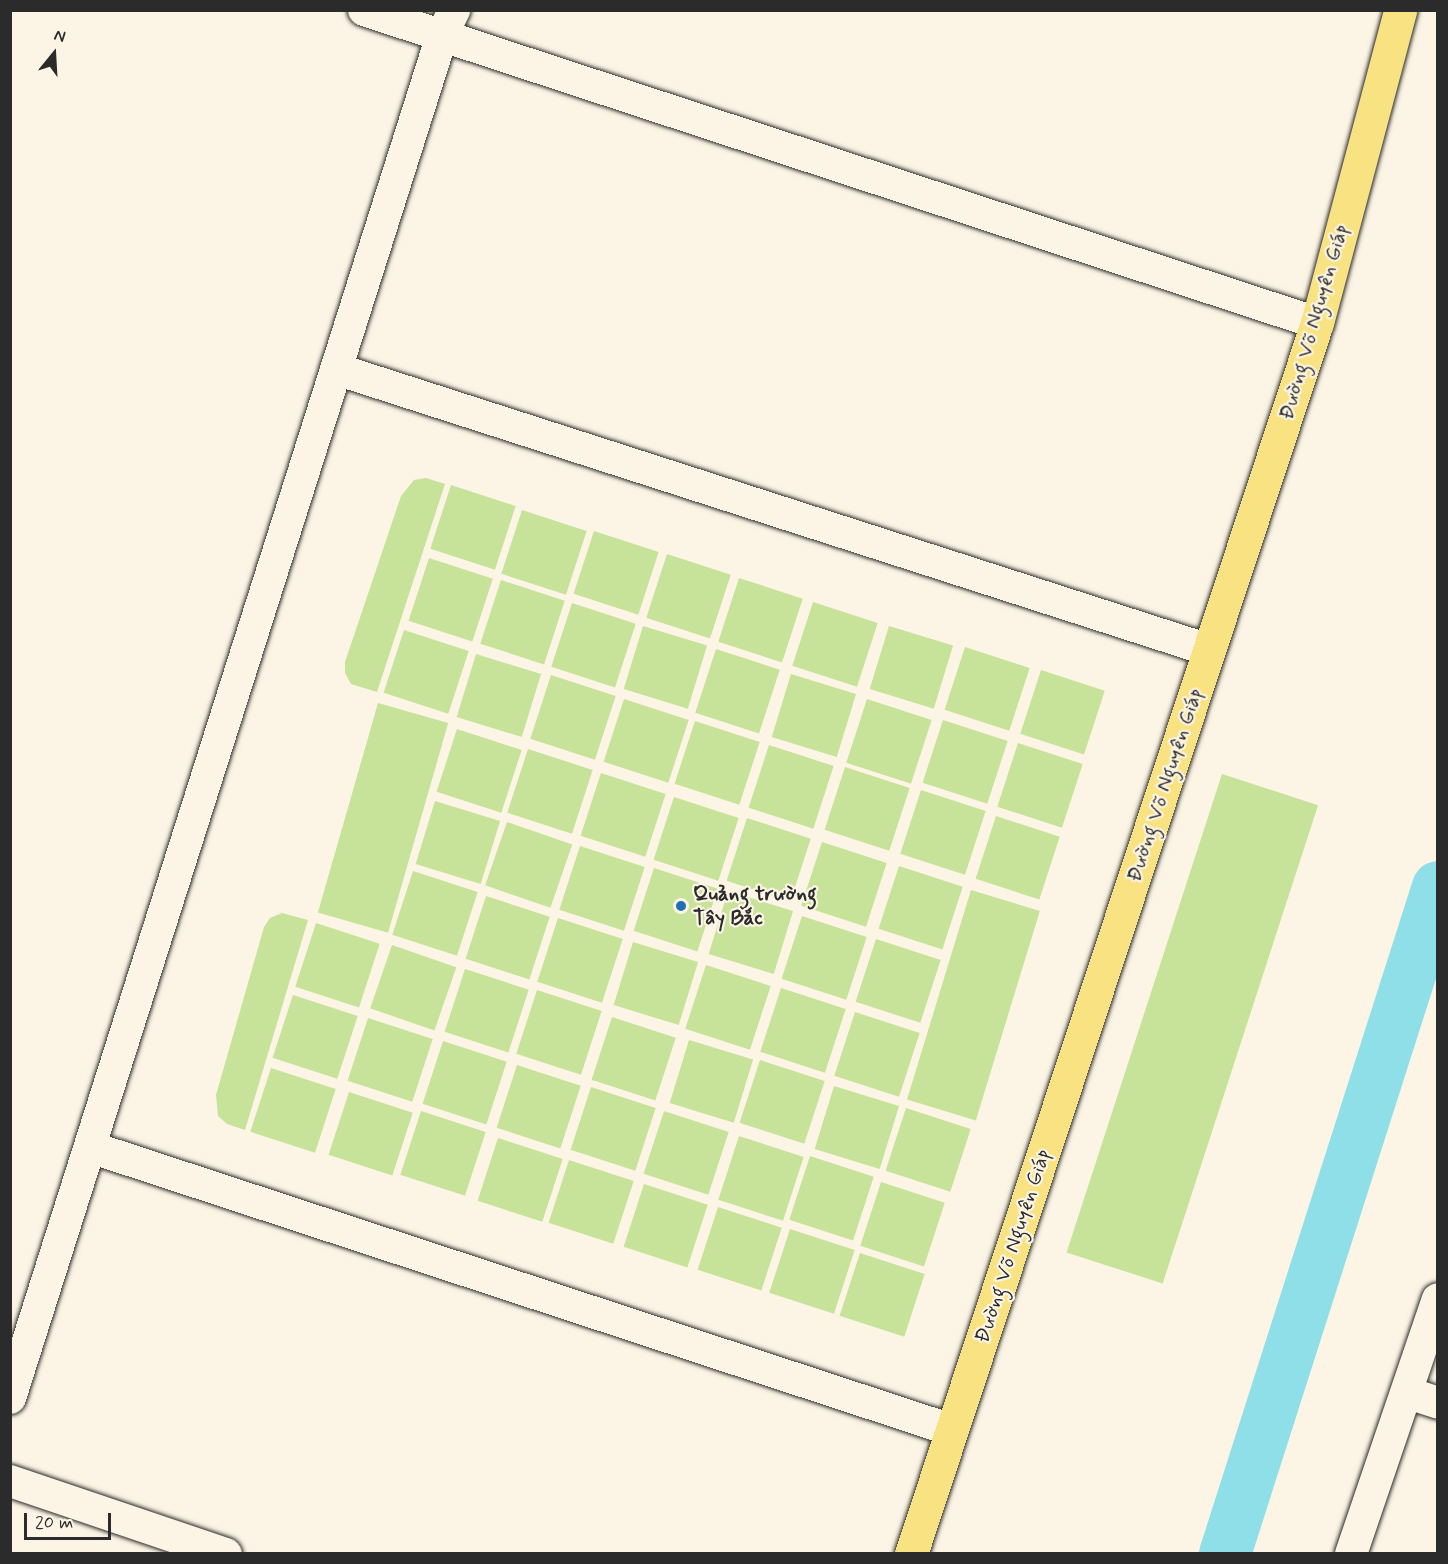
<!DOCTYPE html>
<meta charset="utf-8">
<style>
body{margin:0}
#map{position:relative;width:1448px;height:1564px;overflow:hidden;background:#fcf5e5;font-family:Mynerve,sans-serif}
div>[style]{position:absolute}
.green>*{inset:0;background:#c7e299;transform-origin:0 0}
.river>*{height:52px;margin:-26px;padding:0 26px;transform-origin:26px;border-radius:26px;background:#8edfe8}
.roads{filter:drop-shadow(0 0 2px #2b2b2b) drop-shadow(0 0 2px #2b2b2b)}
.minor>*{height:32px;margin:-16px;padding:0 16px;transform-origin:16px;border-radius:16px;background:#fcf5e5}
.major>*{height:33px;margin:-16.5px;padding:0 16.5px;transform-origin:16.5px;border-radius:16.5px;background:#f8e281}
.dots>*{width:16px;height:16px;translate:-50% -50%;box-sizing:border-box;border:3px solid #fcf5e5;border-radius:50%}
span{translate:-50% -50%;white-space:nowrap;text-align:center;line-height:1.15;-webkit-text-stroke:4.5px #fcf5e5;paint-order:stroke}
.street-label{font-size:21px;color:#2b2b2b}
.poi-label{font-size:21px;color:#2b2b2b;font-weight:700}
.left{translate:0 -50%;text-align:left}
.frame{position:absolute;inset:0;border:12px solid #2b2b2b;pointer-events:none}
.north{position:absolute;left:24px;top:24px;width:60px;height:60px;-webkit-text-stroke:4px #fcf5e5;paint-order:stroke;rotate:18deg;font-size:16px;font-weight:700;line-height:24px;text-align:center;color:#2b2b2b}
.north::after{content:'';display:block;margin:auto;width:21px;height:27px;background:#2b2b2b;clip-path:polygon(50% 0,100% 100%,50% 72%,0 100%)}
.scale{position:absolute;left:24px;top:1513px;width:87px;height:27px;box-sizing:border-box;border:3px solid #2b2b2b;border-top:0;padding-left:8px;font-size:18px;line-height:21px;white-space:nowrap;color:#2b2b2b;-webkit-text-stroke:4px #fcf5e5;paint-order:stroke}
</style>
<div id="map">
<div class="green">
<i style="clip-path:polygon(426px 478px,445px 484px,377px 692px,351px 684px,345px 673px,345px 662px,401px 496px,414px 480px)"></i>
<i style="left:451px;top:485px;width:68px;height:67px;rotate:18deg"></i>
<i style="left:522px;top:510px;width:68px;height:67px;rotate:18deg"></i>
<i style="left:594px;top:531px;width:68px;height:66px;rotate:18deg"></i>
<i style="left:667px;top:554px;width:67px;height:67px;rotate:18deg"></i>
<i style="left:429px;top:558px;width:67px;height:66px;rotate:18deg"></i>
<i style="left:739px;top:578px;width:67px;height:67px;rotate:18deg"></i>
<i style="left:501px;top:580px;width:67px;height:67px;rotate:18deg"></i>
<i style="left:813px;top:602px;width:68px;height:67px;rotate:18deg"></i>
<i style="left:572px;top:603px;width:67px;height:67px;rotate:18deg"></i>
<i style="left:643px;top:626px;width:67px;height:66px;rotate:17deg"></i>
<i style="left:889px;top:626px;width:67px;height:66px;rotate:17deg"></i>
<i style="left:404px;top:630px;width:68px;height:66px;rotate:18deg"></i>
<i style="left:965px;top:647px;width:68px;height:66px;rotate:18deg"></i>
<i style="left:716px;top:649px;width:67px;height:67px;rotate:18deg"></i>
<i style="left:476px;top:654px;width:68px;height:66px;rotate:17deg"></i>
<i style="left:1041px;top:670px;width:67px;height:67px;rotate:18deg"></i>
<i style="left:791px;top:674px;width:68px;height:66px;rotate:17deg"></i>
<i style="left:551px;top:675px;width:68px;height:67px;rotate:18deg"></i>
<i style="left:624px;top:699px;width:68px;height:66px;rotate:18deg"></i>
<i style="left:867px;top:699px;width:68px;height:67px;rotate:18deg"></i>
<i style="left:378px;top:703px;width:73px;height:218px;rotate:16deg"></i>
<i style="left:943px;top:720px;width:68px;height:66px;rotate:18deg"></i>
<i style="left:695px;top:721px;width:68px;height:66px;rotate:18deg"></i>
<i style="left:457px;top:729px;width:68px;height:66px;rotate:18deg"></i>
<i style="left:1018px;top:743px;width:68px;height:67px;rotate:18deg"></i>
<i style="left:769px;top:745px;width:68px;height:66px;rotate:18deg"></i>
<i style="left:528px;top:749px;width:68px;height:67px;rotate:18deg"></i>
<i style="left:845px;top:767px;width:68px;height:66px;rotate:18deg"></i>
<i style="left:601px;top:773px;width:68px;height:66px;rotate:18deg"></i>
<i style="left:1222px;top:774px;width:101px;height:503px;rotate:18deg"></i>
<i style="left:921px;top:790px;width:68px;height:67px;rotate:18deg"></i>
<i style="left:674px;top:797px;width:68px;height:66px;rotate:18deg"></i>
<i style="left:435px;top:801px;width:68px;height:66px;rotate:17deg"></i>
<i style="left:996px;top:816px;width:67px;height:66px;rotate:18deg"></i>
<i style="left:747px;top:818px;width:67px;height:66px;rotate:18deg"></i>
<i style="left:507px;top:822px;width:69px;height:67px;rotate:19deg"></i>
<i style="left:822px;top:842px;width:68px;height:67px;rotate:18deg"></i>
<i style="left:580px;top:846px;width:68px;height:67px;rotate:18deg"></i>
<i style="left:899px;top:866px;width:67px;height:66px;rotate:18deg"></i>
<i style="left:654px;top:868px;width:67px;height:66px;rotate:18deg"></i>
<i style="left:413px;top:871px;width:68px;height:67px;rotate:18deg"></i>
<i style="left:971px;top:890px;width:72px;height:219px;rotate:17deg"></i>
<i style="left:728px;top:891px;width:68px;height:66px;rotate:17deg"></i>
<i style="left:486px;top:896px;width:67px;height:66px;rotate:18deg"></i>
<i style="clip-path:polygon(282px 913px,308px 920px,245px 1130px,227px 1124px,218px 1116px,216px 1095px,264px 927px,270px 918px)"></i>
<i style="left:802px;top:916px;width:68px;height:66px;rotate:18deg"></i>
<i style="left:558px;top:918px;width:68px;height:67px;rotate:18deg"></i>
<i style="left:316px;top:923px;width:67px;height:67px;rotate:18deg"></i>
<i style="left:876px;top:939px;width:68px;height:66px;rotate:18deg"></i>
<i style="left:633px;top:942px;width:68px;height:66px;rotate:17deg"></i>
<i style="left:392px;top:945px;width:68px;height:67px;rotate:19deg"></i>
<i style="left:706px;top:965px;width:68px;height:67px;rotate:18deg"></i>
<i style="left:465px;top:969px;width:67px;height:66px;rotate:18deg"></i>
<i style="left:781px;top:988px;width:68px;height:67px;rotate:18deg"></i>
<i style="left:537px;top:990px;width:68px;height:67px;rotate:18deg"></i>
<i style="left:293px;top:995px;width:68px;height:66px;rotate:18deg"></i>
<i style="left:855px;top:1012px;width:68px;height:67px;rotate:18deg"></i>
<i style="left:612px;top:1017px;width:67px;height:66px;rotate:18deg"></i>
<i style="left:368px;top:1018px;width:68px;height:66px;rotate:18deg"></i>
<i style="left:689px;top:1040px;width:67px;height:66px;rotate:17deg"></i>
<i style="left:443px;top:1041px;width:67px;height:66px;rotate:18deg"></i>
<i style="left:760px;top:1060px;width:68px;height:66px;rotate:18deg"></i>
<i style="left:517px;top:1065px;width:67px;height:66px;rotate:18deg"></i>
<i style="left:271px;top:1068px;width:68px;height:67px;rotate:18deg"></i>
<i style="left:834px;top:1086px;width:68px;height:66px;rotate:17deg"></i>
<i style="left:591px;top:1087px;width:68px;height:66px;rotate:18deg"></i>
<i style="left:349px;top:1092px;width:67px;height:66px;rotate:18deg"></i>
<i style="left:906px;top:1108px;width:68px;height:66px;rotate:18deg"></i>
<i style="left:421px;top:1111px;width:68px;height:67px;rotate:18deg"></i>
<i style="left:664px;top:1111px;width:68px;height:66px;rotate:18deg"></i>
<i style="left:739px;top:1136px;width:68px;height:67px;rotate:18deg"></i>
<i style="left:498px;top:1138px;width:68px;height:66px;rotate:18deg"></i>
<i style="left:810px;top:1156px;width:67px;height:67px;rotate:18deg"></i>
<i style="left:569px;top:1160px;width:68px;height:66px;rotate:18deg"></i>
<i style="left:881px;top:1182px;width:67px;height:67px;rotate:18deg"></i>
<i style="left:644px;top:1184px;width:67px;height:66px;rotate:18deg"></i>
<i style="left:718px;top:1207px;width:67px;height:66px;rotate:18deg"></i>
<i style="left:790px;top:1229px;width:68px;height:67px;rotate:18deg"></i>
<i style="left:860px;top:1253px;width:68px;height:66px;rotate:18deg"></i>
</div>
<div class="river">
<i style="left:1225px;top:1554px;width:700px;rotate:-72.29deg"></i>
</div>
<div class="roads">
<div class="minor">
<i style="left:364px;top:10px;width:1003px;rotate:18.18deg"></i>
<i style="left:336px;top:369px;width:917px;rotate:17.84deg"></i>
<i style="left:90px;top:1147px;width:907px;rotate:18.18deg"></i>
<i style="left:1408px;top:1393px;width:32px;rotate:18deg"></i>
<i style="left:10px;top:1398px;width:1430px;rotate:-72.41deg"></i>
<i style="left:442px;top:35px;width:28px;rotate:-64deg"></i>
<i style="left:10px;top:1481px;width:228px;rotate:18.7deg"></i>
<i style="left:1351px;top:1554px;width:269px;rotate:-71.2deg"></i>
</div>
<div class="major">
<i style="left:911px;top:1554px;width:1296px;rotate:-71.75deg"></i>
<i style="left:1317px;top:323px;width:324px;rotate:-75.1deg"></i>
</div>
</div>
<div class="dots">
<i style="left:681px;top:906px;background:#1f6fb2"></i>
</div>
<div class="street-label">
<span style="left:1314px;top:322px;rotate:-74deg">Đường Võ Nguyên Giáp</span>
<span style="left:1165px;top:785px;rotate:-72deg">Đường Võ Nguyên Giáp</span>
<span style="left:1013px;top:1246px;rotate:-72deg">Đường Võ Nguyên Giáp</span>
</div>
<div class="poi-label">
<span class="left" style="left:693px;top:906px">Quảng trường<br>Tây Bắc</span>
</div>
<div class="frame"></div>
<div class="north">N</div>
<div class="scale">20 m</div>
</div>
